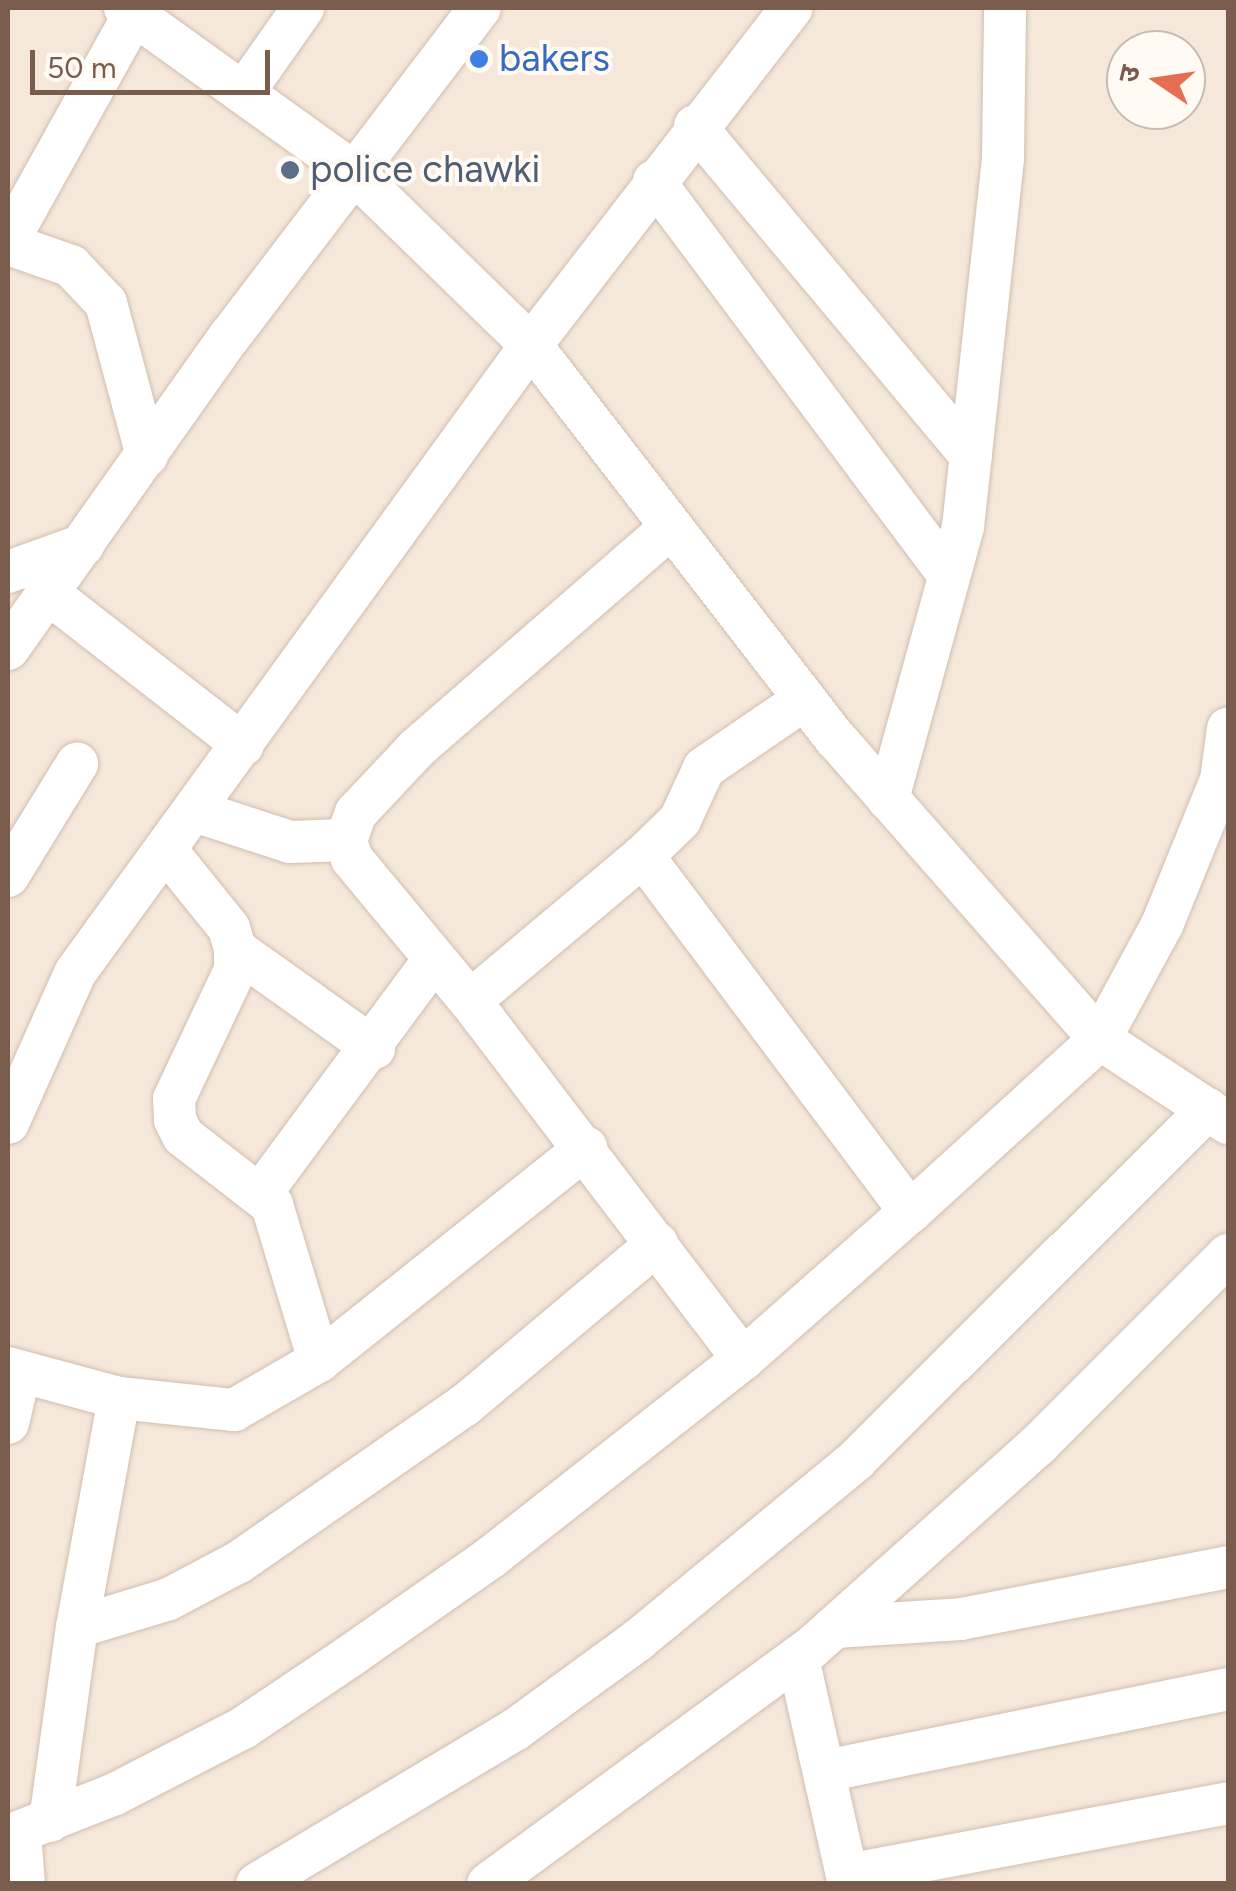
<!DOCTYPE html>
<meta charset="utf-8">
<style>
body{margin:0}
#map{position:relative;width:1236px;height:1891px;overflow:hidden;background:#fdf6ec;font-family:Figtree,"Noto Sans Devanagari",sans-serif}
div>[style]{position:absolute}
.residential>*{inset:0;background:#f5e8da}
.roads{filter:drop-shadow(0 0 2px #d1beb0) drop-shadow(0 0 2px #d1beb0)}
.minor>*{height:42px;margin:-21px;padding:0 21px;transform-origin:21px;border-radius:21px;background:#fff}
.dots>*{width:28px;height:28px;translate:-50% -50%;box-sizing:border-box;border:5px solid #fffaf3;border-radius:50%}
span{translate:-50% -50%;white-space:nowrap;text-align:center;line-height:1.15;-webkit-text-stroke:8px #fffaf3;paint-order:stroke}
.shop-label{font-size:38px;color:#366cbe}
.left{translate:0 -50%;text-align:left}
.service-label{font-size:38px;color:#4e5e75}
.frame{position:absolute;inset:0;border:10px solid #7a5c4d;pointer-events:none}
.north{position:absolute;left:1106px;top:30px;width:100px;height:100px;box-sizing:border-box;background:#fffaf3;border:2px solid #cabbb1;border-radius:50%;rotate:283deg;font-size:28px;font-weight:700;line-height:40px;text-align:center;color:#7a5c4d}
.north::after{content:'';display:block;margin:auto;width:35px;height:45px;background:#e76f51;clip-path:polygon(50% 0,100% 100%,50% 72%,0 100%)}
.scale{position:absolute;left:30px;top:50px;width:240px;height:45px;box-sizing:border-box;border:5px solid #7a5c4d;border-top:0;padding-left:12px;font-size:30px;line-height:35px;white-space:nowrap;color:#7a5c4d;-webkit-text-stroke:8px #fffaf3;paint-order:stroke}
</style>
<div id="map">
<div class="residential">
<i style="clip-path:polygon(evenodd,8px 8px,1228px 8px,1228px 1883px,8px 1884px,8px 8px,1126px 50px,1186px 50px,1186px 110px,1126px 110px,1126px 50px)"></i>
</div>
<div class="roads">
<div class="minor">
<i style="left:125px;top:8px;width:279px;rotate:35.7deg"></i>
<i style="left:352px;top:171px;width:250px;rotate:44.2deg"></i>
<i style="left:531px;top:345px;width:498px;rotate:52.3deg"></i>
<i style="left:836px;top:739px;width:400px;rotate:48.7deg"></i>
<i style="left:1100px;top:1039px;width:153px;rotate:33.3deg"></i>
<i style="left:244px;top:92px;width:103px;rotate:-54.9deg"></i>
<i style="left:695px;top:126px;width:430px;rotate:50.1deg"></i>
<i style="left:654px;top:181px;width:492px;rotate:53.2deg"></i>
<i style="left:8px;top:241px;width:261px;rotate:-60.9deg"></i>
<i style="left:8px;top:244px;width:67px;rotate:19.2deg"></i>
<i style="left:71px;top:266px;width:51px;rotate:46.6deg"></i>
<i style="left:106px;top:303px;width:158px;rotate:75deg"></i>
<i style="left:8px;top:572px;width:80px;rotate:-19.8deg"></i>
<i style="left:48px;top:593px;width:247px;rotate:37.9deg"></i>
<i style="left:8px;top:649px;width:384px;rotate:-54.7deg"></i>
<i style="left:230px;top:336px;width:412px;rotate:-52.7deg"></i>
<i style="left:888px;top:799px;width:282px;rotate:-74.6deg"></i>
<i style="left:963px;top:527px;width:372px;rotate:-83.8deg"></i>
<i style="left:1003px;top:157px;width:149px;rotate:-89.2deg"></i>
<i style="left:195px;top:811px;width:100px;rotate:18.1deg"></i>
<i style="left:290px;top:842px;width:56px;rotate:-2deg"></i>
<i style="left:166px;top:850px;width:100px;rotate:51.1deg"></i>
<i style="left:229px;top:928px;width:22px;rotate:74deg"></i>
<i style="left:235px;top:949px;width:21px;rotate:90deg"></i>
<i style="left:235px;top:970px;width:143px;rotate:115.3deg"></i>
<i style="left:174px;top:1099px;width:21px;rotate:87deg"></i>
<i style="left:175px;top:1120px;width:18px;rotate:63deg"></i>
<i style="left:183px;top:1136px;width:113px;rotate:37.8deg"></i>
<i style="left:272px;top:1205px;width:163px;rotate:73.2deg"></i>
<i style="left:643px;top:856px;width:445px;rotate:53.1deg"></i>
<i style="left:8px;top:876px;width:132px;rotate:-58.4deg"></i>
<i style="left:235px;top:949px;width:171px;rotate:35.5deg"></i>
<i style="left:470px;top:1001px;width:185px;rotate:-129.7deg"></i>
<i style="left:352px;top:859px;width:20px;rotate:-108deg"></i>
<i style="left:346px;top:840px;width:29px;rotate:-70deg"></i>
<i style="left:356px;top:813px;width:89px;rotate:-46.8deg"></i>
<i style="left:417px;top:748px;width:337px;rotate:-41deg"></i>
<i style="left:8px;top:1123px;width:164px;rotate:-65.9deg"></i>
<i style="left:75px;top:973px;width:776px;rotate:-54.02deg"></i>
<i style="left:531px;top:345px;width:426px;rotate:-52.3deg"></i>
<i style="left:262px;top:1192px;width:286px;rotate:-53.5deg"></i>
<i style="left:743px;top:1359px;width:450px;rotate:-127.3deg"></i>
<i style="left:470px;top:1001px;width:226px;rotate:-40deg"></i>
<i style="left:643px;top:856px;width:52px;rotate:-44.2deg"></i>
<i style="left:680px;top:820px;width:57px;rotate:-65.2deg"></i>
<i style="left:704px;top:768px;width:122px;rotate:-34.3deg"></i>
<i style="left:8px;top:1368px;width:115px;rotate:15.1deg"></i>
<i style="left:119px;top:1398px;width:116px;rotate:6deg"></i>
<i style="left:234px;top:1410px;width:98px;rotate:-30deg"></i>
<i style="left:319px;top:1361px;width:342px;rotate:-38.6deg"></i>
<i style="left:8px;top:1423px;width:52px;rotate:-76.8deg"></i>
<i style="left:77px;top:1627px;width:96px;rotate:-16.9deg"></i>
<i style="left:169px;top:1599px;width:79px;rotate:-27.9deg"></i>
<i style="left:239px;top:1562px;width:275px;rotate:-34.8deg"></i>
<i style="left:465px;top:1405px;width:251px;rotate:-40deg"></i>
<i style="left:835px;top:1627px;width:126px;rotate:-3.6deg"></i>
<i style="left:961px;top:1619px;width:272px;rotate:-11deg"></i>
<i style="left:798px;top:1658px;width:232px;rotate:77.3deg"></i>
<i style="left:825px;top:1771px;width:411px;rotate:-11.5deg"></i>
<i style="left:50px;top:1821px;width:196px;rotate:-82.1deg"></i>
<i style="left:77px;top:1627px;width:233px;rotate:-79.6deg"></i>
<i style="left:20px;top:1834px;width:50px;rotate:85.4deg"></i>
<i style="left:8px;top:1836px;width:115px;rotate:-21.4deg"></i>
<i style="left:115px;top:1794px;width:144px;rotate:-27.3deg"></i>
<i style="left:243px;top:1728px;width:129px;rotate:-33.9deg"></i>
<i style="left:350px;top:1656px;width:171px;rotate:-35deg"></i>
<i style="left:490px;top:1558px;width:322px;rotate:-38.2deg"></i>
<i style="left:743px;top:1359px;width:222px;rotate:-41.4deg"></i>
<i style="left:910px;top:1212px;width:257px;rotate:-42.3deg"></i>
<i style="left:1100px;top:1039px;width:130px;rotate:-61.5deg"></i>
<i style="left:1162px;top:925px;width:157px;rotate:-67.9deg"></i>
<i style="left:1221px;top:780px;width:52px;rotate:-82.3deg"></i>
<i style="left:848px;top:1875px;width:387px;rotate:-10.7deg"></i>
<i style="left:257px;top:1884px;width:302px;rotate:-30.9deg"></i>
<i style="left:516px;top:1729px;width:151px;rotate:-36.1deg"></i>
<i style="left:638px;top:1640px;width:283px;rotate:-39.5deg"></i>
<i style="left:856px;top:1460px;width:497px;rotate:-44.9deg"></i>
<i style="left:488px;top:1884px;width:400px;rotate:-36.2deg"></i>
<i style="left:811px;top:1648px;width:305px;rotate:-41.8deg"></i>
<i style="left:1038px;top:1445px;width:269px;rotate:-45deg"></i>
</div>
</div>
<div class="dots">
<i style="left:479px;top:59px;background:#3f7fe0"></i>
<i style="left:290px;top:170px;background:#5c6f8a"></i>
</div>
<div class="shop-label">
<span class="left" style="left:499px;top:59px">bakers</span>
</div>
<div class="service-label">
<span class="left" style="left:310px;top:170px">police chawki</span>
</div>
<div class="frame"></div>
<div class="north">उ</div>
<div class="scale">50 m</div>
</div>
